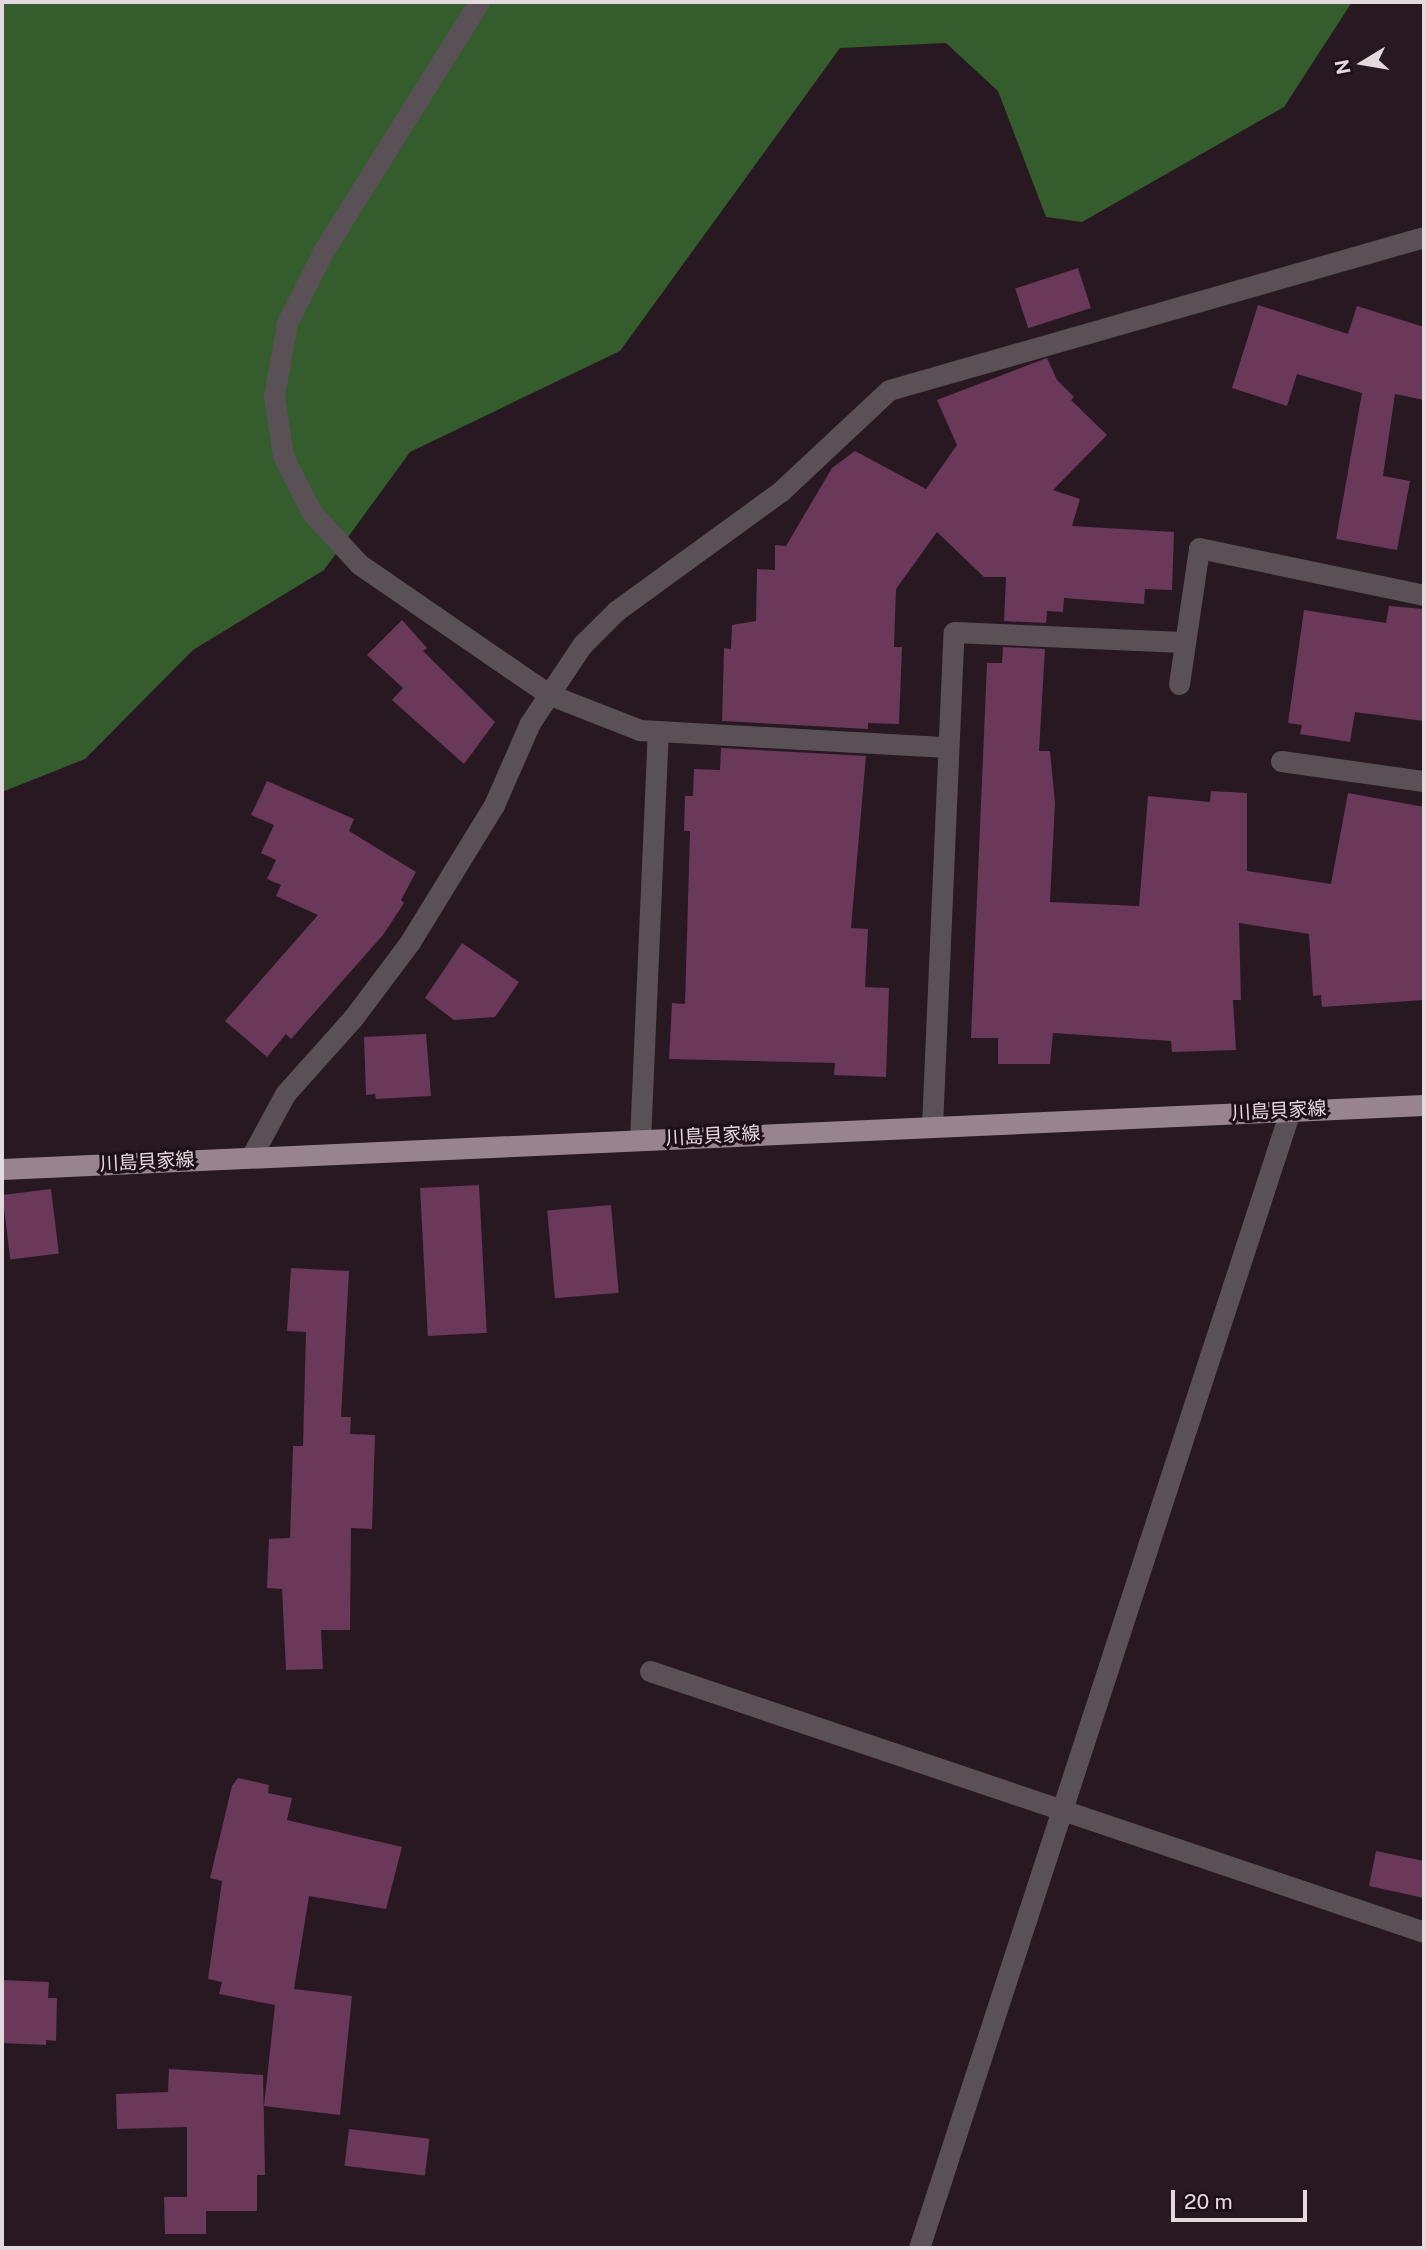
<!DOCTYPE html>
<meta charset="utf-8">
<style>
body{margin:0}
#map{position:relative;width:1426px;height:2250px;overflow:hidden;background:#281822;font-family:"Public Sans","Noto Sans JP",sans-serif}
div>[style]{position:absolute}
.forest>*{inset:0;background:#355c2d}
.building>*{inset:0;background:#6a3859;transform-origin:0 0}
.minor>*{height:21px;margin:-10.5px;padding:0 10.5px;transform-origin:10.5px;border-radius:10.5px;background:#5a5157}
.major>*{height:21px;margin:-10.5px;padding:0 10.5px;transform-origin:10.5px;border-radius:10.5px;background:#97848f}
span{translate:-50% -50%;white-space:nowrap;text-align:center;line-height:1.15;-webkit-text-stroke:6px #1f0f19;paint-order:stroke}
.street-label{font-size:19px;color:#e5d9e0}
.frame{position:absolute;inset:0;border:4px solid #e5d9e0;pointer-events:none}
.north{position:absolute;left:1328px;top:28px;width:70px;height:70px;-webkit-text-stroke:5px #1f0f19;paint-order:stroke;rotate:259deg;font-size:19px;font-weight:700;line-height:28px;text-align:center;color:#e5d9e0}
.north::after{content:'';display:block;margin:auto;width:24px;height:32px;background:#e5d9e0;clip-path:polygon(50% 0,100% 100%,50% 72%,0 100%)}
.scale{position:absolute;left:1171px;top:2190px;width:136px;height:32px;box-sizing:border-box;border:4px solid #e5d9e0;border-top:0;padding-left:9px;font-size:21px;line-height:24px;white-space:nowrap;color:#e5d9e0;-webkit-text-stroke:5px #1f0f19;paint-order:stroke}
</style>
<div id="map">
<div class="forest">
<i style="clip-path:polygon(2px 2px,1352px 2px,1284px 107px,1082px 222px,1046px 217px,998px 91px,946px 43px,840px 48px,620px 351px,410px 452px,324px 570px,193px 650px,85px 759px,2px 792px)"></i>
</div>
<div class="building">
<i style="left:1078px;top:268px;width:42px;height:66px;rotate:72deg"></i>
<i style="clip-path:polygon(1258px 305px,1348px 334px,1357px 306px,1424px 327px,1424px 400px,1395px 394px,1383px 476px,1410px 481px,1397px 550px,1336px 539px,1362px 393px,1297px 374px,1287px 406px,1232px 388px)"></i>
<i style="clip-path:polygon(1047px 358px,1057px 380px,1074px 397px,1071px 400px,1107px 435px,1053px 490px,1080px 499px,1072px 526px,1174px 532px,1172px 590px,1145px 589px,1144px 604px,1064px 598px,1063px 612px,1047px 611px,1046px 623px,1004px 621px,1006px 577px,984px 577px,937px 532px,896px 589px,894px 647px,902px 647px,899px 724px,868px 723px,868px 729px,722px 721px,724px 648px,731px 649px,732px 625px,756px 621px,757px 569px,775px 570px,775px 545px,786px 546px,832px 468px,855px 451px,926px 489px,957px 445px,937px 400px)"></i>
<i style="clip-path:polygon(1389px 606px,1424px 609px,1424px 721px,1355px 712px,1350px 742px,1300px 734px,1302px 725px,1288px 723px,1304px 610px,1386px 623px)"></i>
<i style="clip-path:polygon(402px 620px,427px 648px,423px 651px,495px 722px,464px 764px,392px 700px,403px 688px,367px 655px)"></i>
<i style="clip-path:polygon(1003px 647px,1045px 649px,1039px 751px,1050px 751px,1055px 803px,1050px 902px,1139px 906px,1148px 796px,1210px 802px,1211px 791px,1247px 793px,1247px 871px,1331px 884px,1348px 793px,1424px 807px,1424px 1000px,1322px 1007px,1321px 995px,1313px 996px,1309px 934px,1239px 923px,1241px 1000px,1233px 1000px,1236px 1050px,1172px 1052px,1171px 1041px,1053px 1033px,1050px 1064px,998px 1064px,998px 1038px,971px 1038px,987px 663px,1002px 663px)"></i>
<i style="clip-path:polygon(721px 748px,866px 756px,851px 928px,868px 929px,865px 987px,889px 988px,886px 1077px,834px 1075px,835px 1063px,669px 1059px,672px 1003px,685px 1004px,690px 831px,684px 831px,685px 796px,693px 796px,694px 769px,720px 770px)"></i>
<i style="clip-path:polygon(267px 781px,354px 819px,349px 831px,416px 872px,401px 900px,404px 903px,383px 935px,291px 1039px,286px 1034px,267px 1057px,225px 1021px,318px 915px,276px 896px,281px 885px,267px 879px,276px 860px,261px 853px,274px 825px,251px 815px)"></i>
<i style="clip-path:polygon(462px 943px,519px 982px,495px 1017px,454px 1020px,425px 998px)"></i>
<i style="clip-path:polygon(426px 1034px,431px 1096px,376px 1099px,375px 1094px,366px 1095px,364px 1037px)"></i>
<i style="left:479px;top:1185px;width:148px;height:59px;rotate:87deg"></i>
<i style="left:51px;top:1189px;width:65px;height:49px;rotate:83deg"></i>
<i style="left:611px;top:1205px;width:88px;height:64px;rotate:85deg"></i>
<i style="clip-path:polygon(291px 1268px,349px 1271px,341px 1417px,351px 1417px,350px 1434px,375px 1435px,372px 1529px,351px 1528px,350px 1630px,321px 1630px,323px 1669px,286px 1670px,282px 1589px,267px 1588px,269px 1539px,290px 1538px,293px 1446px,303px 1446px,306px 1332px,287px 1331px)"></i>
<i style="clip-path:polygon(238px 1778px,269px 1785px,268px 1793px,292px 1798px,287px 1820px,402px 1847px,386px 1909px,309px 1896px,294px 1989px,352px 1996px,340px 2115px,264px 2106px,275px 2005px,219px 1994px,222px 1982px,208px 1979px,222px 1881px,210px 1878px,232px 1786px)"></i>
<i style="clip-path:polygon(1376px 1851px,1424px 1861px,1424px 1898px,1369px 1886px)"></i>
<i style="clip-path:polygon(2px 1980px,49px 1982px,48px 1998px,57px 1998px,56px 2041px,46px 2040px,46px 2045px,2px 2043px)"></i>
<i style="clip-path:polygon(169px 2069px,263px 2075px,265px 2175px,257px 2175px,257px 2211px,206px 2211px,206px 2234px,165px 2234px,164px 2197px,187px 2197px,187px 2127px,117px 2129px,116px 2094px,168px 2092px)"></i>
<i style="left:349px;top:2129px;width:81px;height:37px;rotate:7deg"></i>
</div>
<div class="minor">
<i style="left:479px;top:2px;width:295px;rotate:122deg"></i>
<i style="left:323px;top:252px;width:80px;rotate:116.9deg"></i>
<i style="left:287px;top:323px;width:73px;rotate:100.2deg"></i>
<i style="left:274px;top:395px;width:62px;rotate:81.6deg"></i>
<i style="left:283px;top:456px;width:64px;rotate:63deg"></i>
<i style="left:312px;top:513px;width:69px;rotate:47.3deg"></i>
<i style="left:359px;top:564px;width:229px;rotate:34.5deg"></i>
<i style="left:548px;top:694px;width:99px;rotate:21.4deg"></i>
<i style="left:640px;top:730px;width:307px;rotate:3.2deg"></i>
<i style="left:1179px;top:684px;width:137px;rotate:-81.6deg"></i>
<i style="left:1199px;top:548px;width:230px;rotate:11.8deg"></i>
<i style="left:1281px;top:761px;width:144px;rotate:8deg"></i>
<i style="left:932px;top:1126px;width:494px;rotate:-87.5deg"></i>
<i style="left:954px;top:632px;width:229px;rotate:2.5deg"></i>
<i style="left:640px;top:1140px;width:408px;rotate:-87.5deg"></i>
<i style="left:251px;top:1157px;width:72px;rotate:-61.6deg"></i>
<i style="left:285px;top:1094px;width:102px;rotate:-48.2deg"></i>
<i style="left:353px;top:1018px;width:95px;rotate:-53.1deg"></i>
<i style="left:410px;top:942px;width:161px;rotate:-58.5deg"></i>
<i style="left:494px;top:805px;width:90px;rotate:-66.3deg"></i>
<i style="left:530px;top:723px;width:94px;rotate:-56.3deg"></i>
<i style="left:582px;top:645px;width:48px;rotate:-45deg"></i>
<i style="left:616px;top:611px;width:203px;rotate:-36deg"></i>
<i style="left:780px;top:492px;width:149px;rotate:-43.1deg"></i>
<i style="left:889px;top:390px;width:556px;rotate:-15.96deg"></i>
<i style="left:650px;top:1671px;width:817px;rotate:18.63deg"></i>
<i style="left:919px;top:2248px;width:1196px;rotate:-71.93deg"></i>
</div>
<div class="major">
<i style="left:2px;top:1169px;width:1423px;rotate:-2.58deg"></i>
</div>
<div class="street-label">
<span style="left:1279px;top:1111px;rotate:-3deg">川島貝家線</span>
<span style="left:713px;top:1136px;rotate:-3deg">川島貝家線</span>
<span style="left:147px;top:1162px;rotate:-3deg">川島貝家線</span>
</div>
<div class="frame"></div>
<div class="north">N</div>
<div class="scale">20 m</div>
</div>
